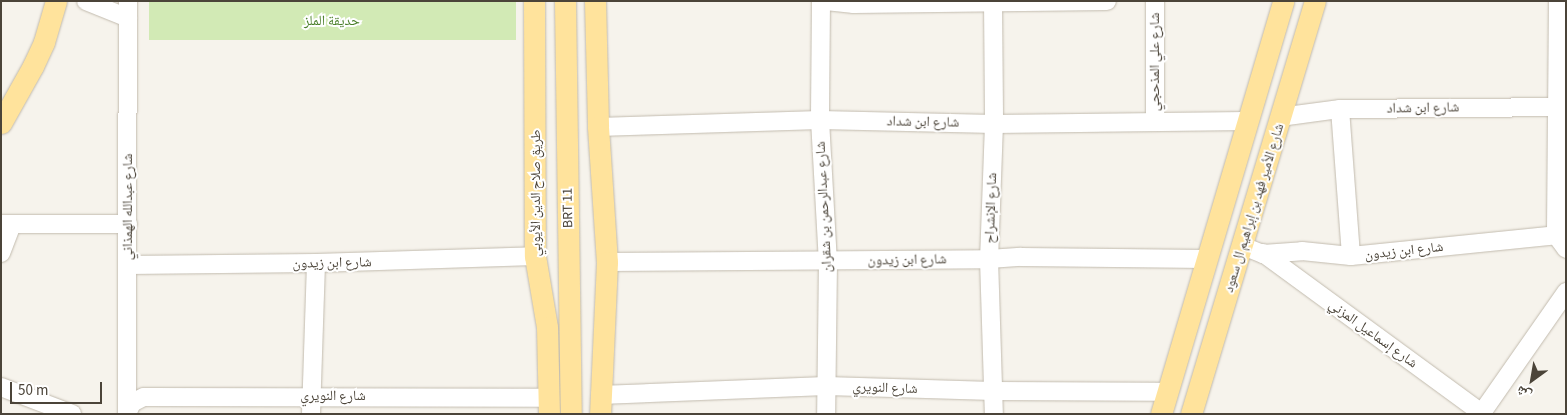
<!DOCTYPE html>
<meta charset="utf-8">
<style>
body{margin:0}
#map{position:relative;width:1567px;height:415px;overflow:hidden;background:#f6f3ec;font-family:"Source Sans 3","Noto Naskh Arabic",sans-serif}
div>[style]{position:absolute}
.green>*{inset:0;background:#d2eab5;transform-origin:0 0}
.roads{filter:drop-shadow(0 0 1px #c2bbae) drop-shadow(0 0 1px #c2bbae)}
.minor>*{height:18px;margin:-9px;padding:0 9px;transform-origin:9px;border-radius:9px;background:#fff}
.major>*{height:21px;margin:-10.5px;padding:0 10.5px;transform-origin:10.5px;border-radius:10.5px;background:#ffe39c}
span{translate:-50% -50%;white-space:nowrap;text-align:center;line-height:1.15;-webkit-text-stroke:4px #fff;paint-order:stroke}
.park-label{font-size:14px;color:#4a7f2a}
.street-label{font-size:14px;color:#4b4439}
.frame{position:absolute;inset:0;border:2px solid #4b4439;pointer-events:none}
.north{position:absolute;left:1507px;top:355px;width:50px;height:50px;-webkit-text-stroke:4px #fff;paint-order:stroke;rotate:212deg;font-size:14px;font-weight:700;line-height:20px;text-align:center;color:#4b4439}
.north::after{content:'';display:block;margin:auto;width:18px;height:22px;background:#4b4439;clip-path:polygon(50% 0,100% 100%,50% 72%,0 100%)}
.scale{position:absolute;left:10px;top:382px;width:92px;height:22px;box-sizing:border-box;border:2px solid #4b4439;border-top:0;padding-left:6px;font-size:15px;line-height:18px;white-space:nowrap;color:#4b4439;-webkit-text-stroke:4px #fff;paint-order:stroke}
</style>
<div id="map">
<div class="green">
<i style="left:149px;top:1px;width:367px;height:39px"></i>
</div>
<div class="roads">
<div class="minor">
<i style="left:86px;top:1px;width:45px;rotate:22deg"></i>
<i style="left:821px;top:1px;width:119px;rotate:90.5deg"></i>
<i style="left:820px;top:120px;width:141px;rotate:86.8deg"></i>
<i style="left:828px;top:261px;width:153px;rotate:90.7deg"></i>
<i style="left:826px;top:1px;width:28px;rotate:6deg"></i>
<i style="left:854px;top:4px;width:253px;rotate:-0.7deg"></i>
<i style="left:993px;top:1px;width:123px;rotate:89.5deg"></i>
<i style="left:994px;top:124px;width:135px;rotate:92.1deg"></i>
<i style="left:989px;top:259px;width:155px;rotate:88.2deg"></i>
<i style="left:1558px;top:1px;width:234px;rotate:90.5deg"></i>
<i style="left:1556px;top:235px;width:17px;rotate:54deg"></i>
<i style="left:1340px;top:109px;width:147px;rotate:85.7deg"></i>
<i style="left:1280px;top:117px;width:61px;rotate:-7.6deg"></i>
<i style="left:1340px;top:109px;width:226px;rotate:-0.5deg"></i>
<i style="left:1155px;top:122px;width:121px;rotate:-90deg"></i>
<i style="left:598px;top:127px;width:222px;rotate:-1.8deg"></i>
<i style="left:820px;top:120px;width:174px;rotate:1.3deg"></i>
<i style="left:994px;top:124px;width:253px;rotate:-0.7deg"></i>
<i style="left:1px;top:224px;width:127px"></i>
<i style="left:1243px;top:246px;width:22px;rotate:22deg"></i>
<i style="left:1263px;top:254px;width:39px;rotate:-4deg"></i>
<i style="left:1302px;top:251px;width:49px;rotate:5.8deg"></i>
<i style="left:1351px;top:256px;width:206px;rotate:-5.8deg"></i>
<i style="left:1556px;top:235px;width:10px;rotate:11deg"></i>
<i style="left:1px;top:253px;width:31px;rotate:-69deg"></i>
<i style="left:1263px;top:253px;width:273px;rotate:36.2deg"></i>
<i style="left:607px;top:262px;width:382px;rotate:-0.4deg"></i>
<i style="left:989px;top:259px;width:32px;rotate:-4deg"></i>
<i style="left:1021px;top:257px;width:186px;rotate:0.6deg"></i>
<i style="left:128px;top:265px;width:188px;rotate:-0.6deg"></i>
<i style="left:316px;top:263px;width:219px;rotate:-1.8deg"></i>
<i style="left:1px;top:387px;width:76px;rotate:20.8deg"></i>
<i style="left:600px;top:395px;width:226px;rotate:-2.3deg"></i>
<i style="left:826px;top:386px;width:167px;rotate:1.7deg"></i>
<i style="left:993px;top:391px;width:176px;rotate:0.3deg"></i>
<i style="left:127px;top:414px;width:12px;rotate:-66deg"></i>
<i style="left:132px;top:403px;width:13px;rotate:-27deg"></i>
<i style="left:144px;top:397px;width:404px;rotate:0.1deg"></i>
<i style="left:127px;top:414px;width:413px;rotate:-89.9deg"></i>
<i style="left:311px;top:414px;width:151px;rotate:-88.1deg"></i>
<i style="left:1481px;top:414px;width:149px;rotate:-55.1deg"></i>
</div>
<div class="major">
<i style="left:534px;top:1px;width:255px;rotate:89.8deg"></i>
<i style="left:535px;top:256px;width:72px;rotate:80.4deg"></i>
<i style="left:547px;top:327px;width:87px;rotate:88.7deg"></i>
<i style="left:565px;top:1px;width:413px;rotate:89.2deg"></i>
<i style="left:595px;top:1px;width:126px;rotate:88.6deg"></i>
<i style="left:598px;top:127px;width:135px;rotate:86.2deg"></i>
<i style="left:607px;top:262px;width:152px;rotate:92.6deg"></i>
<i style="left:1px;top:123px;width:65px;rotate:-60.7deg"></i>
<i style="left:33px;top:66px;width:26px;rotate:-65deg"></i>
<i style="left:44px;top:42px;width:43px;rotate:-73.7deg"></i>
<i style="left:1161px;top:414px;width:431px;rotate:-73.5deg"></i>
<i style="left:1191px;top:414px;width:431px;rotate:-73.3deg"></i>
</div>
</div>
<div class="park-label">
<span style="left:332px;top:21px">حديقة الملز</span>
</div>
<div class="street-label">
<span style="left:1155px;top:62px;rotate:-90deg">شارع علي المذحجي</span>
<span style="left:1423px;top:108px;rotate:-1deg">شارع ابن شداد</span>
<span style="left:923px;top:122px;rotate:1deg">شارع ابن شداد</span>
<span style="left:536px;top:193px;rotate:-90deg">طريق صلاح الدين الأيوبي</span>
<span style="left:128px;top:207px;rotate:-90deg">شارع عبدالله الهمذاني</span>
<span style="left:824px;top:207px;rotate:-93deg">شارع عبدالرحمن بن شقران</span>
<span style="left:568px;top:208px;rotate:-91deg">BRT 11</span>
<span style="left:991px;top:208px;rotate:-88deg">شارع الإنشراح</span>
<span style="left:1254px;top:208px;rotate:-73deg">شارع الأمير فهد بن إبراهيم ال سعود</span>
<span style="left:1404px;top:251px;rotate:-6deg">شارع ابن زيدون</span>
<span style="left:907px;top:260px;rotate:-1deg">شارع ابن زيدون</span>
<span style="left:332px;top:263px;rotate:-1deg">شارع ابن زيدون</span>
<span style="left:1373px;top:334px;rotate:36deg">شارع إسماعيل المزني</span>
<span style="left:885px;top:388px;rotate:2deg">شارع النويري</span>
<span style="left:333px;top:396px">شارع النويري</span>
</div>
<div class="frame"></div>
<div class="north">ش</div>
<div class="scale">50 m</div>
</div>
